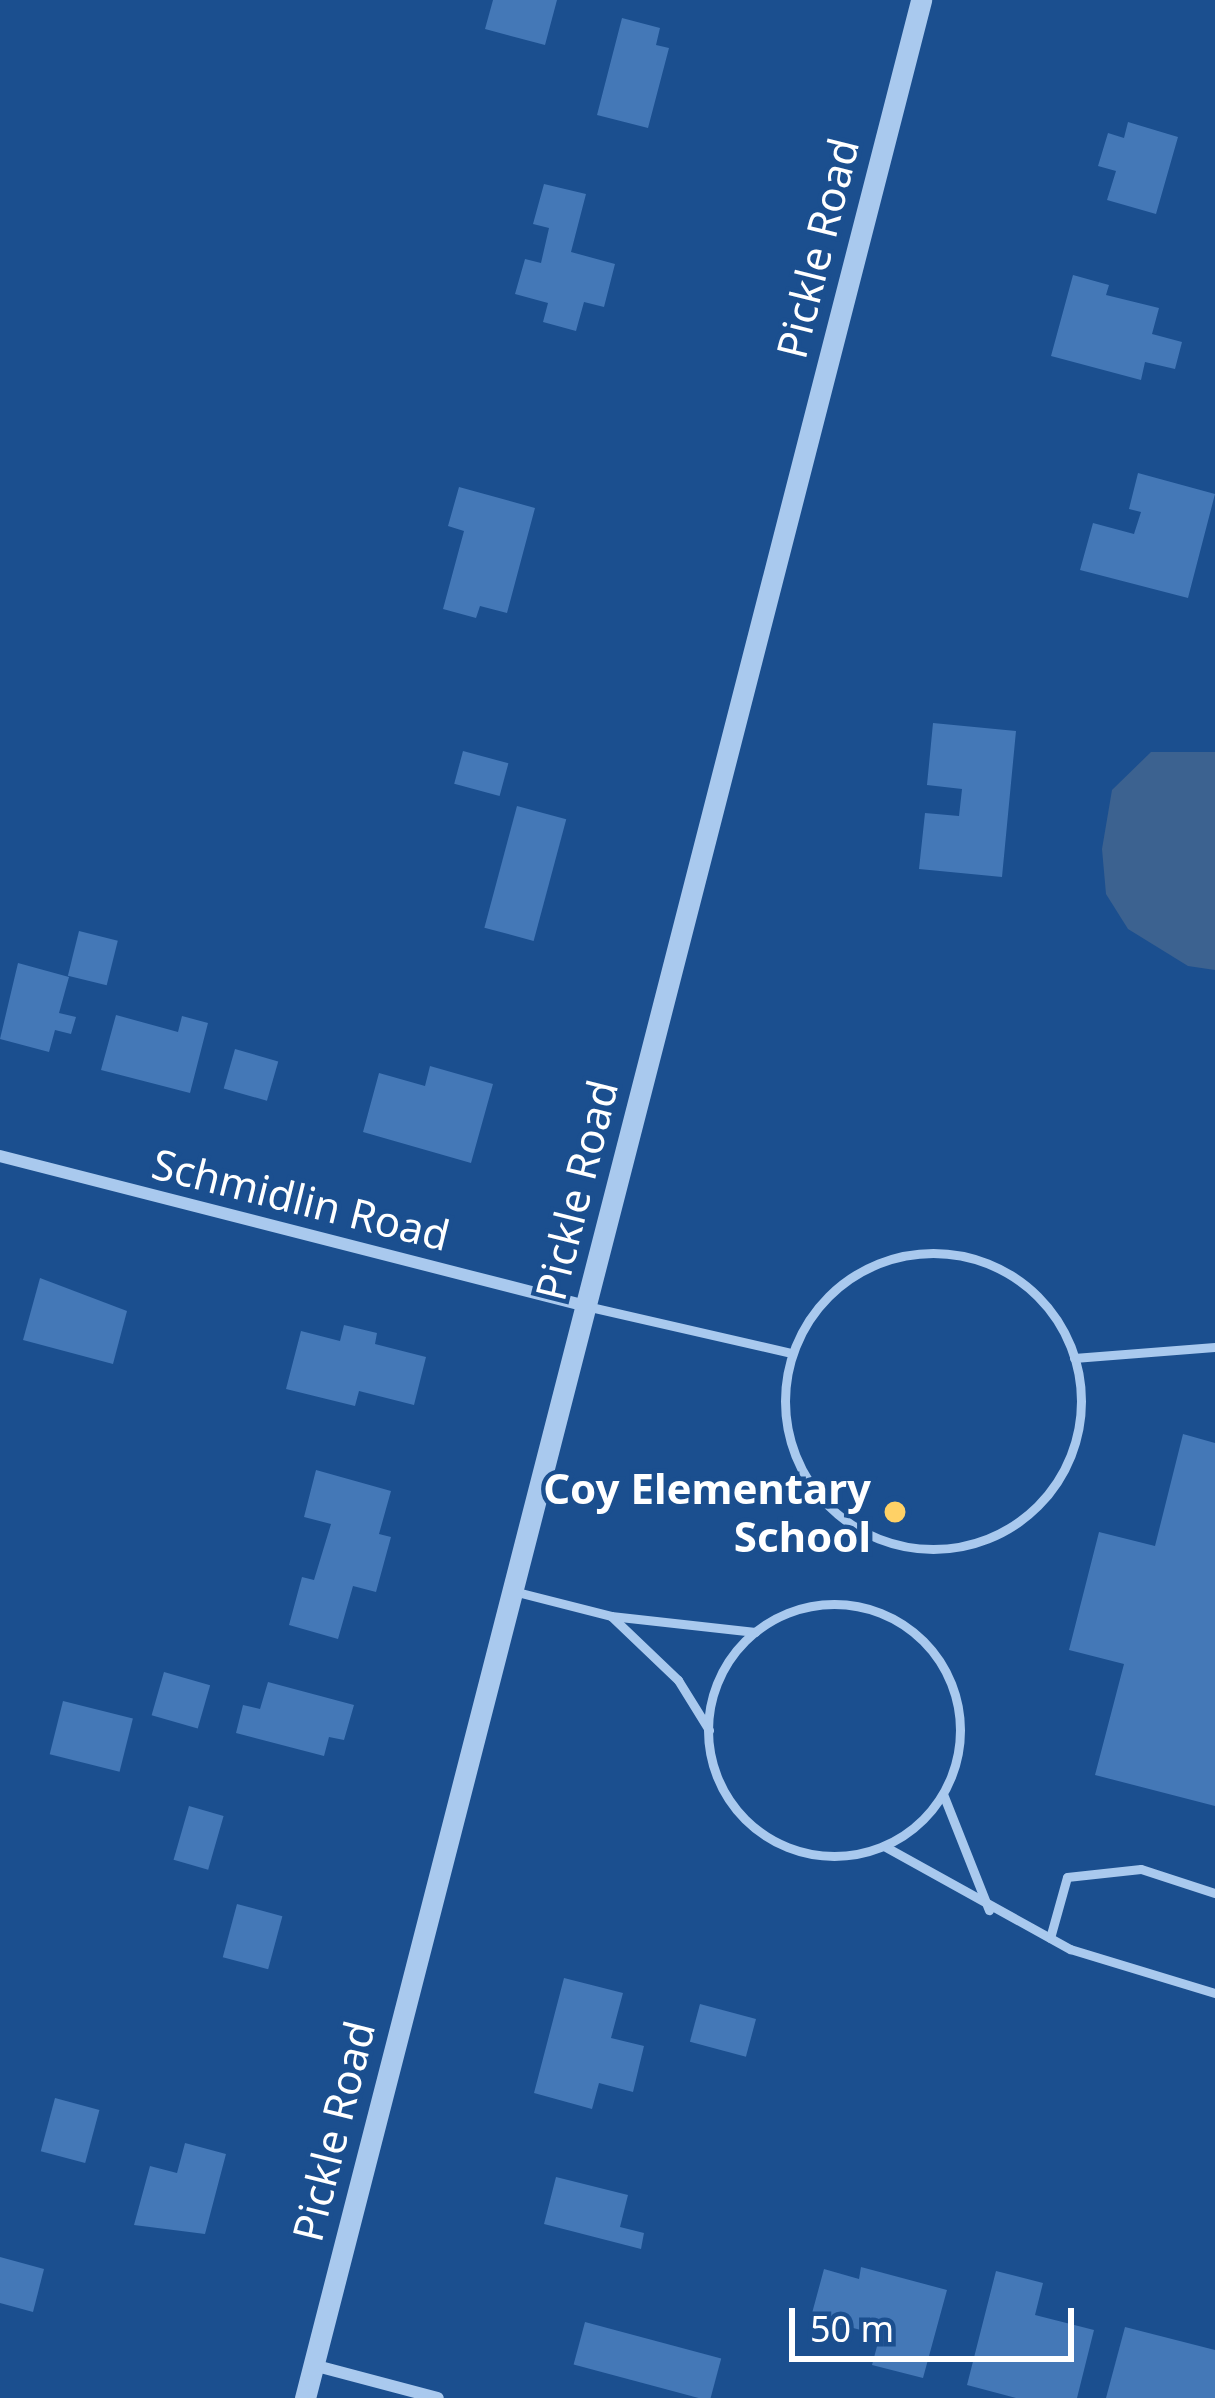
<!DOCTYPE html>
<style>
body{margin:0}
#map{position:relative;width:1215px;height:2398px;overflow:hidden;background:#1b4f8f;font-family:"Noto Sans",sans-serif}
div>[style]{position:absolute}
.water>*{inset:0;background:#3c6290}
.building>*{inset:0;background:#4478b7;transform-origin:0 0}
.service>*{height:9px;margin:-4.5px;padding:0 4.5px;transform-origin:4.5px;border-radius:4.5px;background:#a9c9ee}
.service>.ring{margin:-4.5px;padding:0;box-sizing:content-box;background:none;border:9px solid #a9c9ee;border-radius:50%}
.minor>*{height:12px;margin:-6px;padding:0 6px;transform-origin:6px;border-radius:6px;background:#a9c9ee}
.tertiary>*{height:21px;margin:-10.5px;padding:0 10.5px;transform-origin:10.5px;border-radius:10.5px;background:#a9c9ee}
.dots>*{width:33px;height:33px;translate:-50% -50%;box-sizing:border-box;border:6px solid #1b4f8f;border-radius:50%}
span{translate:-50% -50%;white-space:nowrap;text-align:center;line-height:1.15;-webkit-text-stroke:9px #1b4f8f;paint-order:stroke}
.street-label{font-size:42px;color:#fff}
.poi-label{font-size:42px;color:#fff;font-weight:700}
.right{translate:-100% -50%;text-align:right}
.scale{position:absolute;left:789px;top:2308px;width:285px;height:54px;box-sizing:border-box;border:6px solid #fff;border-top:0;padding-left:15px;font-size:36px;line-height:42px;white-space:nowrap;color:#fff;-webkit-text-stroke:9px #1b4f8f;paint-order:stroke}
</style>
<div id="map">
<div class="water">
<i style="clip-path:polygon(1151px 752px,1215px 752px,1215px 970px,1188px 966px,1128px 929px,1106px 894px,1102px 849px,1112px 790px)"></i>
</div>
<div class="building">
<i style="clip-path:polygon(493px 0,557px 0,545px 45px,485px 29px)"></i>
<i style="clip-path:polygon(622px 18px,660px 28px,656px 45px,669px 48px,648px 128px,597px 115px)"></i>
<i style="clip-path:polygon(1128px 122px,1178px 137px,1156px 214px,1107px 200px,1116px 171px,1098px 166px,1108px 133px,1124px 138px)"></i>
<i style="clip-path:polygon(544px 184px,586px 194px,571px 252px,615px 264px,604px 307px,584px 302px,576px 331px,543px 322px,548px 303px,515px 294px,525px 259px,541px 263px,549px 228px,533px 224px)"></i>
<i style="clip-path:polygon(1073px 275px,1109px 285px,1106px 295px,1159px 308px,1152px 334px,1182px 342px,1175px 369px,1145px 362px,1141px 380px,1051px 356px)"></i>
<i style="clip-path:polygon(1138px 473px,1215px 494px,1188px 598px,1080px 570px,1093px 523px,1134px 534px,1141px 512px,1129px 509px)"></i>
<i style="clip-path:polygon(459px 487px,535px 508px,507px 613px,480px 606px,476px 618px,443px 609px,464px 531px,448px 526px)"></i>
<i style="clip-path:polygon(933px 723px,1016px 731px,1002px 877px,919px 869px,925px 813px,959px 816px,962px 789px,927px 785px)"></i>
<i style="left:463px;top:751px;width:47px;height:34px;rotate:15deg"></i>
<i style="left:517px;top:806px;width:51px;height:126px;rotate:15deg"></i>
<i style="left:79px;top:931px;width:40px;height:46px;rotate:14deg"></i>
<i style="clip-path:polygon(18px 963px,69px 977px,59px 1013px,76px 1017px,71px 1034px,55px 1030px,49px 1052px,0 1039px)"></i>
<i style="clip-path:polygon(116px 1015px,178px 1032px,182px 1016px,208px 1023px,190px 1093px,101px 1070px)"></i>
<i style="left:235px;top:1049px;width:45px;height:41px;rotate:16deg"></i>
<i style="clip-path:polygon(430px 1066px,493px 1084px,471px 1163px,363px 1132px,379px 1073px,425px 1086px)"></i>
<i style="clip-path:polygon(40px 1278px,127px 1311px,113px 1364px,23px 1340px)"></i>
<i style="clip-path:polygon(344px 1325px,377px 1333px,375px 1344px,426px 1357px,414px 1405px,359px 1391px,355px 1406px,286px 1389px,301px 1331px,340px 1341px)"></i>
<i style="clip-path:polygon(1183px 1434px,1215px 1443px,1215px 1806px,1095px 1775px,1124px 1664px,1069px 1650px,1099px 1532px,1155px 1546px)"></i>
<i style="clip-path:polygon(316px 1470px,391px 1491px,379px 1534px,391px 1537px,376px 1592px,353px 1586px,338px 1639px,289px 1625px,302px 1577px,314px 1580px,331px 1524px,304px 1517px)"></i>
<i style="left:164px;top:1672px;width:48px;height:45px;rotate:16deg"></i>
<i style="clip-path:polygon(268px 1682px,354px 1705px,344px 1740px,329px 1737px,324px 1756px,236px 1733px,243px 1705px,260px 1709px)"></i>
<i style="left:63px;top:1701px;width:72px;height:55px;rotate:14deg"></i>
<i style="left:189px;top:1806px;width:36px;height:56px;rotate:16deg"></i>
<i style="left:237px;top:1904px;width:47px;height:55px;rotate:15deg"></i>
<i style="clip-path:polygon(564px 1978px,623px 1993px,611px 2038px,644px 2046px,633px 2092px,599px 2083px,592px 2109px,534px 2093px)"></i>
<i style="left:700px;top:2004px;width:58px;height:39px;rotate:15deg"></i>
<i style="left:55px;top:2098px;width:46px;height:55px;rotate:15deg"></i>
<i style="clip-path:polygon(185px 2143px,226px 2154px,205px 2234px,134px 2225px,150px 2166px,177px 2173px)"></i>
<i style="clip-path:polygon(556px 2177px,628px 2195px,620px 2227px,644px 2233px,641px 2249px,544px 2224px)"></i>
<i style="clip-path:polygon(0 2257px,44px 2269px,33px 2312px,0 2303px)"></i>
<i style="clip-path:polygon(861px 2267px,947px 2290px,923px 2378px,872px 2365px,880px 2335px,811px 2317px,824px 2269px,859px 2279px)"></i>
<i style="clip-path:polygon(996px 2271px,1043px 2283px,1035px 2315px,1094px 2330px,1077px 2398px,1016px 2398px,967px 2385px)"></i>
<i style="left:585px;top:2322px;width:141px;height:44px;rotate:15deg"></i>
<i style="clip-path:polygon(1125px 2327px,1215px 2350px,1215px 2398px,1106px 2398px)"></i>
</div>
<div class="service">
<i class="ring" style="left:785px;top:1253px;width:287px;height:287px"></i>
<i style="left:586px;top:1306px;width:210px;rotate:12.9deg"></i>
<i style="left:1074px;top:1358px;width:141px;rotate:-4.5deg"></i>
<i style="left:513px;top:1591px;width:101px;rotate:14.3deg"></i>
<i style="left:611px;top:1616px;width:145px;rotate:6.3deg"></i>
<i class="ring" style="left:708px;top:1604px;width:243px;height:243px"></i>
<i style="left:611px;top:1616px;width:93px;rotate:43.7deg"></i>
<i style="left:678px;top:1680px;width:59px;rotate:58.2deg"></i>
<i style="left:943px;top:1794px;width:125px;rotate:68.4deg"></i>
<i style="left:884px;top:1846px;width:213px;rotate:29deg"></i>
<i style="left:1070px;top:1949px;width:152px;rotate:16.9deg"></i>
<i style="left:1050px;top:1938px;width:63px;rotate:-74.4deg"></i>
<i style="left:1067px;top:1877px;width:74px;rotate:-6.2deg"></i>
<i style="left:1141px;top:1869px;width:78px;rotate:18deg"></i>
</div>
<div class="minor">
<i style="left:0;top:1156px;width:605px;rotate:14.36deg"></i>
<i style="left:313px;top:2365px;width:129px;rotate:14.8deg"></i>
</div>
<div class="tertiary">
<i style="left:305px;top:2398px;width:2476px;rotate:-75.59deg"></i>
</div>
<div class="dots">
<i style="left:895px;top:1512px;background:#ffd166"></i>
</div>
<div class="street-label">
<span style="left:817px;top:248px;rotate:-76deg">Pickle Road</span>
<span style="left:576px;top:1190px;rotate:-76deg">Pickle Road</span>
<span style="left:301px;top:1199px;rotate:14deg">Schmidlin Road</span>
<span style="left:333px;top:2131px;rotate:-76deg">Pickle Road</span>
</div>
<div class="poi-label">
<span class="right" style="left:871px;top:1512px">Coy Elementary<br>School</span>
</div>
<div class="scale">50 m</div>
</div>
